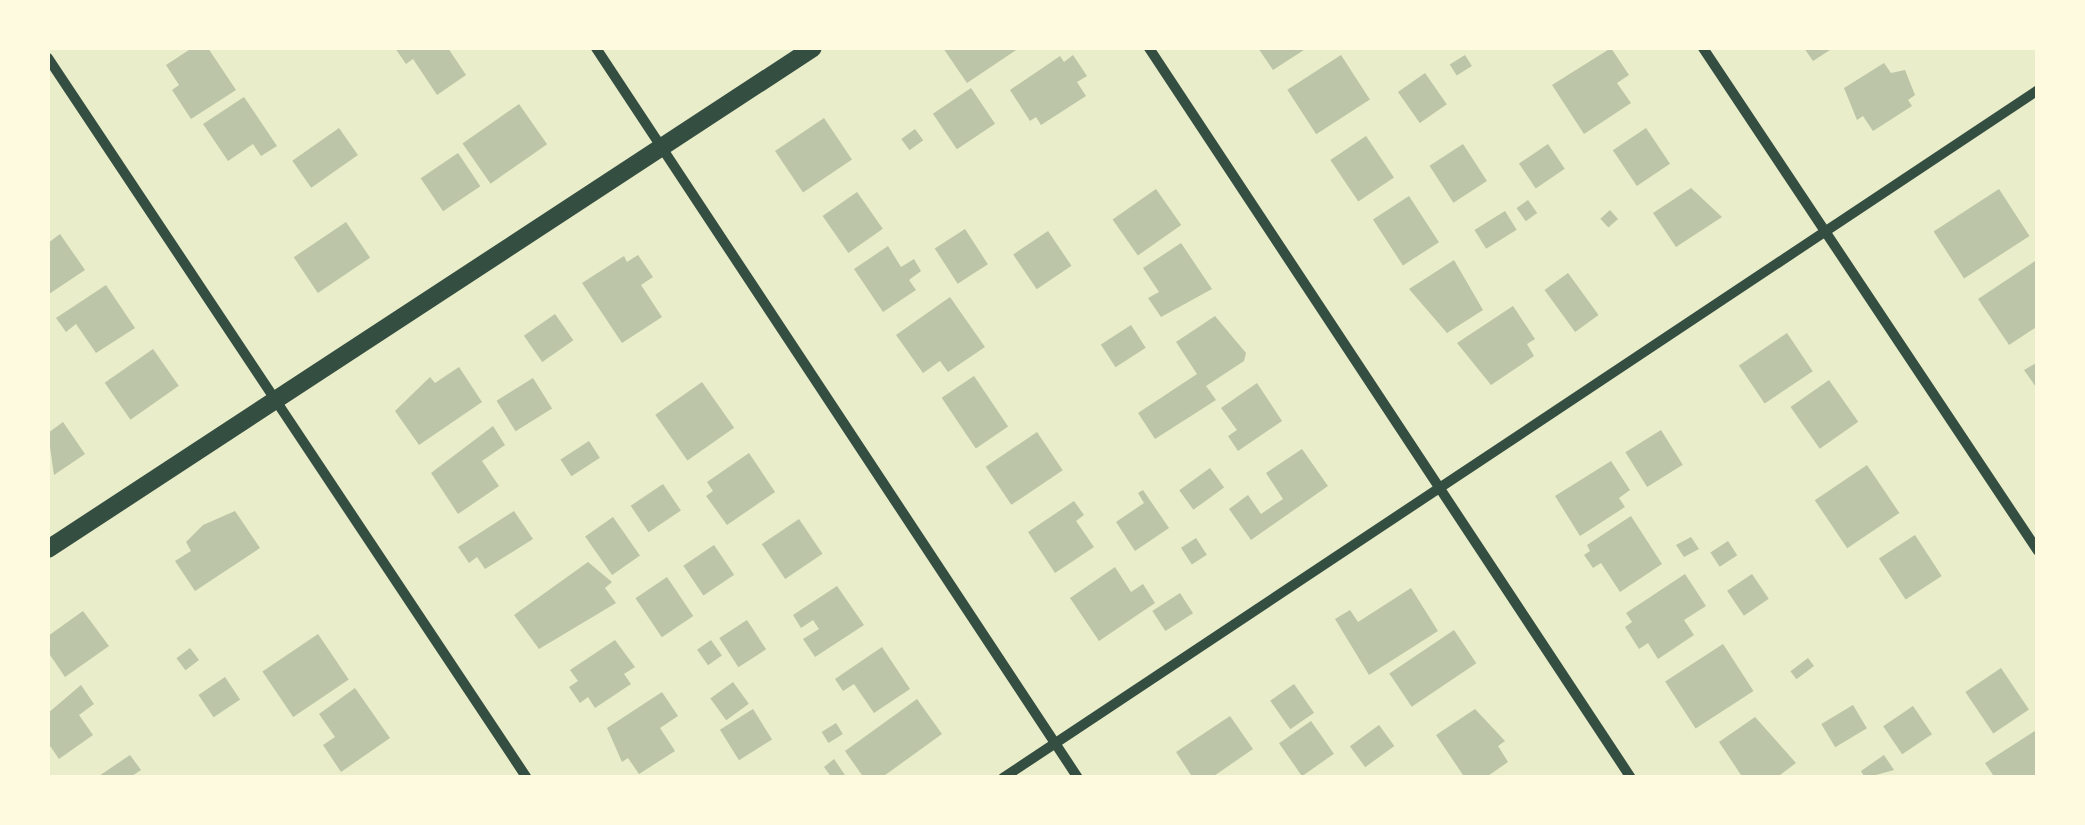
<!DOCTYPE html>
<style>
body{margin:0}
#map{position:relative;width:2085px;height:825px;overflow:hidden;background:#e9edc9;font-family:"Exo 2",sans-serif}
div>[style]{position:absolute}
.building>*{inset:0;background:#bcc5a7;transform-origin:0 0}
.minor>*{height:10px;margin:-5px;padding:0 5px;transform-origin:5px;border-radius:5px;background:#344e41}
.tertiary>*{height:18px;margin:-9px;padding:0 9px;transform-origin:9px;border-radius:9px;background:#344e41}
span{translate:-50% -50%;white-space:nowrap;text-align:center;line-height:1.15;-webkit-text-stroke:8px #fefae0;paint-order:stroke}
.frame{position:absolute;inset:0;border:50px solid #fefae0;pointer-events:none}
</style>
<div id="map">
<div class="building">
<i style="clip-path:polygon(192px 48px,208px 48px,236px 90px,191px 119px,172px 90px,179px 85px,166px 65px)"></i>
<i style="clip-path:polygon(395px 48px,448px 48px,466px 75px,437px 95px,413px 59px,406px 64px)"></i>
<i style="clip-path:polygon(943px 48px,1019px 48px,967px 83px)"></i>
<i style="clip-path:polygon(1258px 48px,1307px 48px,1273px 70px)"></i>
<i style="clip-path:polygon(1611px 48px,1629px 75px,1617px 83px,1631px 103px,1584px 134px,1552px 85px)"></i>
<i style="clip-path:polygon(1804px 48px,1833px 48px,1813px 61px)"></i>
<i style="clip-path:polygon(1073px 55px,1087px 76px,1077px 82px,1086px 96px,1041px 125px,1036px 117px,1030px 121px,1010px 90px,1060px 56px,1064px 62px)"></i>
<i style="left:1341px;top:55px;width:53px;height:64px;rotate:57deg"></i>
<i style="left:1465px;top:55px;width:13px;height:18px;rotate:58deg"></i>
<i style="clip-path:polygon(1884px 63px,1891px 73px,1905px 70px,1915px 95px,1908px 100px,1912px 106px,1873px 131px,1863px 116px,1857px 120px,1844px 88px)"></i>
<i style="left:1425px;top:73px;width:38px;height:33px;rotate:55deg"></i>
<i style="left:971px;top:88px;width:43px;height:46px;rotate:56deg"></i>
<i style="clip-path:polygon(244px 97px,277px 146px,261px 156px,253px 144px,228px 161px,203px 124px)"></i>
<i style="left:519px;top:104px;width:49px;height:69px;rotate:55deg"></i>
<i style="left:824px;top:118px;width:50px;height:59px;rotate:56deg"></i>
<i style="left:339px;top:128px;width:33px;height:57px;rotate:55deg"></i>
<i style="left:1646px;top:128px;width:43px;height:40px;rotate:56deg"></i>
<i style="left:915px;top:129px;width:14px;height:17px;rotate:54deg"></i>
<i style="left:1366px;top:136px;width:50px;height:43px;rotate:56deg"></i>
<i style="left:1463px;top:144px;width:44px;height:40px;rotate:57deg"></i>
<i style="left:1548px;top:144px;width:30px;height:35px;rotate:56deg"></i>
<i style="left:458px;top:153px;width:40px;height:45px;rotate:56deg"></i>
<i style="clip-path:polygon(1691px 188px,1722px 217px,1676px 247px,1653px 213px)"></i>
<i style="left:1156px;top:189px;width:44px;height:53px;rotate:55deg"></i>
<i style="left:1999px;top:189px;width:56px;height:78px;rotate:57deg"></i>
<i style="left:857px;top:192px;width:45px;height:42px;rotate:55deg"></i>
<i style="left:1409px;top:196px;width:55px;height:43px;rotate:57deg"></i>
<i style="left:1528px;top:200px;width:16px;height:14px;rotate:55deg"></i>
<i style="left:1610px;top:210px;width:12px;height:13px;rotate:48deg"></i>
<i style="left:1505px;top:211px;width:22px;height:36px;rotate:58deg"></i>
<i style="left:346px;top:222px;width:43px;height:63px;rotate:56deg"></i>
<i style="left:965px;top:229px;width:42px;height:36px;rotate:57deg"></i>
<i style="left:1048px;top:231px;width:42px;height:42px;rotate:56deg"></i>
<i style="clip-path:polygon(60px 234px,85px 270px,49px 294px,48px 243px)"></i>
<i style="clip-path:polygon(1181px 243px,1212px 289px,1161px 317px,1148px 298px,1159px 292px,1143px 268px)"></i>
<i style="clip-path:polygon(888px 246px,901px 267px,914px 259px,921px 271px,909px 280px,916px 290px,883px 312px,854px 269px)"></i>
<i style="clip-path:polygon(638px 255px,653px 277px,641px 285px,662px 317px,622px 343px,582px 283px,624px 256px,627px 262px)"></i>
<i style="clip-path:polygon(2038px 259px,2038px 326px,2009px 345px,1978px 299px)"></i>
<i style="clip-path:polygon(1454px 260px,1483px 310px,1447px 333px,1409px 289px)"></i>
<i style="left:1568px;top:273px;width:52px;height:29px;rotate:54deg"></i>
<i style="clip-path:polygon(106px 285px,135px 328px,96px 353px,76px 324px,66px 332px,56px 318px)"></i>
<i style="clip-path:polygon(950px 297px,985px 347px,948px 372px,940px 361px,923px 373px,896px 335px)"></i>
<i style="clip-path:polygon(1513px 306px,1535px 339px,1527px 344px,1534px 356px,1491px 385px,1457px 343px)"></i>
<i style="left:555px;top:314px;width:32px;height:38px;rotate:55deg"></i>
<i style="clip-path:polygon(1215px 316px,1246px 353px,1244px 361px,1206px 386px,1216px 400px,1155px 439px,1138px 413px,1197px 374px,1176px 342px)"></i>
<i style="left:1131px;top:325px;width:27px;height:36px;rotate:57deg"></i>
<i style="left:1787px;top:333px;width:46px;height:58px;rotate:56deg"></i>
<i style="left:153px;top:349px;width:45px;height:59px;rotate:55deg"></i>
<i style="clip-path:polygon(2038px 362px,2038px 390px,2024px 370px)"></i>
<i style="clip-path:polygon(459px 367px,482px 402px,419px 445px,395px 411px,430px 377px,435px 383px)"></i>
<i style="left:974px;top:376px;width:61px;height:39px;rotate:56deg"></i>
<i style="left:533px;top:378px;width:36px;height:43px;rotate:58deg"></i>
<i style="left:1829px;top:380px;width:51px;height:47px;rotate:55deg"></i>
<i style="left:702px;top:382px;width:56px;height:57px;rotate:55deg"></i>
<i style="clip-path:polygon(1257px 383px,1282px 421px,1238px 451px,1228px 436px,1237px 430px,1221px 408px)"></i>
<i style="clip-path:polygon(63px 422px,85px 454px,54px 475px,48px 433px)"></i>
<i style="clip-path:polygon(493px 426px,505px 445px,482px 461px,499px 486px,458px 514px,431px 473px)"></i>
<i style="left:1661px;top:430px;width:41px;height:42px;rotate:58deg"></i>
<i style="left:1037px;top:432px;width:46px;height:62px;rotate:56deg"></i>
<i style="left:589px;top:441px;width:20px;height:34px;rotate:57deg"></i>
<i style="clip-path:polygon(1302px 449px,1328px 486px,1251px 540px,1229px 509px,1248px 495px,1261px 514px,1283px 499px,1266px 473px)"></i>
<i style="clip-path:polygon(749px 453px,775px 492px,727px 525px,706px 496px,713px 491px,707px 482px)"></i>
<i style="clip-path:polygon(1611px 461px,1630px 490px,1619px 498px,1625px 507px,1580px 536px,1555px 496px)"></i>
<i style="left:1867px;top:465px;width:58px;height:63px;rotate:56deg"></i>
<i style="left:1210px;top:468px;width:24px;height:38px;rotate:54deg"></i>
<i style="left:663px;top:484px;width:32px;height:39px;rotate:56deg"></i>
<i style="clip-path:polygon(1143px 490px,1169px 528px,1135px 551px,1116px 522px,1144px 503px,1138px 493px)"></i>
<i style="clip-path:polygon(1074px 501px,1084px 515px,1076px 521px,1094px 547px,1055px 573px,1028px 532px)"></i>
<i style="clip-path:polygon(235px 511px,260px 548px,195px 591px,175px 561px,191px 551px,186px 542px,203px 525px)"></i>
<i style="clip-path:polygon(514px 511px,533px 539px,485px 569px,477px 557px,469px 563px,458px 547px)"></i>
<i style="clip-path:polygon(1631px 516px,1662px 564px,1620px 592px,1601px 563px,1593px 568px,1584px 555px,1590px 551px,1587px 545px)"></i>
<i style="left:613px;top:517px;width:47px;height:34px;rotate:55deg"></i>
<i style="left:799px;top:519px;width:42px;height:45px;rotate:56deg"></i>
<i style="left:1915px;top:535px;width:49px;height:43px;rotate:57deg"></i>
<i style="clip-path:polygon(1691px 537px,1699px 549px,1684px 557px,1676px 545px)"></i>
<i style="left:1196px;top:538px;width:20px;height:18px;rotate:57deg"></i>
<i style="left:1728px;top:541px;width:17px;height:21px;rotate:57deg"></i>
<i style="left:714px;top:545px;width:36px;height:37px;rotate:56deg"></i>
<i style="clip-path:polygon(588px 562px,612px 582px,605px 588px,616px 603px,539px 649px,514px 615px)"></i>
<i style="clip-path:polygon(1115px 567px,1131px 592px,1143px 584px,1155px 603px,1099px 641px,1070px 598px)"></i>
<i style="clip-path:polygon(1685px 574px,1706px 606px,1684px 620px,1694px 635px,1658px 659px,1648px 643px,1639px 649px,1625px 627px,1632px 622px,1626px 613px)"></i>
<i style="left:1752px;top:574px;width:30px;height:30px;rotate:56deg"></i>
<i style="left:667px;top:577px;width:47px;height:38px;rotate:56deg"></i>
<i style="clip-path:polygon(837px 586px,864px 625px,815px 657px,803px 639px,819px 629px,813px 620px,801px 628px,793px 615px)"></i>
<i style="clip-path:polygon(1411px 588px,1438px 631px,1369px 675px,1335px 619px,1350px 610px,1358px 622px)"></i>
<i style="left:1180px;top:593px;width:24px;height:33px;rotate:57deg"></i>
<i style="clip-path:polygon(83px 611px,109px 646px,65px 677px,48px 652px,48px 636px)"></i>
<i style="left:747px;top:620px;width:35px;height:33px;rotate:57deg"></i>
<i style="left:1454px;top:630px;width:40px;height:78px;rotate:56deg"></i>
<i style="left:318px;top:634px;width:55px;height:67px;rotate:56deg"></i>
<i style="clip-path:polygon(615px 640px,635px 667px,624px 674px,631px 684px,595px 708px,588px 697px,580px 703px,569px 687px,578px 681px,570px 670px)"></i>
<i style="left:711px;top:640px;width:19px;height:17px;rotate:55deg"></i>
<i style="left:1723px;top:644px;width:56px;height:69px;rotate:57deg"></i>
<i style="clip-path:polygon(882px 647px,910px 689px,874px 713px,854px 684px,843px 691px,835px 679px)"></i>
<i style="left:190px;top:648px;width:15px;height:17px;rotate:53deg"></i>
<i style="left:1808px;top:658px;width:10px;height:22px;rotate:53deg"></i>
<i style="left:2001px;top:668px;width:50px;height:43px;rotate:56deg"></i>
<i style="left:225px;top:677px;width:27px;height:32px;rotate:56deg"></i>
<i style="left:733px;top:682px;width:27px;height:28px;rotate:54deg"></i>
<i style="left:1294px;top:684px;width:35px;height:29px;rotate:55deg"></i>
<i style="clip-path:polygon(81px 685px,94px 704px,79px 715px,93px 735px,59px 759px,48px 743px,48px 713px)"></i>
<i style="clip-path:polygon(355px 688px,390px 738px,341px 772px,323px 745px,335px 737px,319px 714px)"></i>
<i style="clip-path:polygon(662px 692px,678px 716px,660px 728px,675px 751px,639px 774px,628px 758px,622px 762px,607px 728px)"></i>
<i style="clip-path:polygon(917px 699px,942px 734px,881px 778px,864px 778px,845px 751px)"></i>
<i style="left:1853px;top:705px;width:27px;height:37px;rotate:59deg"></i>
<i style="left:1913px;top:706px;width:34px;height:36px;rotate:56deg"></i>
<i style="left:753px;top:709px;width:36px;height:39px;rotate:58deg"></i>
<i style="clip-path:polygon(1475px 709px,1505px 741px,1498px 746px,1508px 762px,1485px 778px,1465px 778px,1436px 735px)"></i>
<i style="clip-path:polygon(1230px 716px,1253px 749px,1211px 778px,1193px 778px,1176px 752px)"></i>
<i style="clip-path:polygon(1755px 717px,1796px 763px,1776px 778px,1743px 778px,1719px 742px)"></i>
<i style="left:1311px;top:721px;width:40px;height:39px;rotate:55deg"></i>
<i style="left:836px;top:723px;width:13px;height:17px;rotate:58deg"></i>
<i style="left:1379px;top:725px;width:26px;height:36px;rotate:54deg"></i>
<i style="clip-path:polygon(2038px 729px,2038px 778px,1995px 778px,1985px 763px)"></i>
<i style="clip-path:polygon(130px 755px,141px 770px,129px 778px,96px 778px)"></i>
<i style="clip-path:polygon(1884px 755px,1894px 770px,1865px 778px,1861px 771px)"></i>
<i style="clip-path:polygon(834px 759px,847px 778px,832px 778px,824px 767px)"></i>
</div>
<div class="minor">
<i style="left:596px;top:48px;width:875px;rotate:56.56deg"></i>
<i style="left:1149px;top:48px;width:875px;rotate:56.56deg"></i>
<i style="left:1703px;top:48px;width:604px;rotate:56.34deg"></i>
<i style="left:48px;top:58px;width:865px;rotate:56.37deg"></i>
<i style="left:1003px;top:778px;width:1243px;rotate:-33.61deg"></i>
</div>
<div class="tertiary">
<i style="left:48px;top:549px;width:914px;rotate:-33.22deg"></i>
</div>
<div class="frame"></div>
</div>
